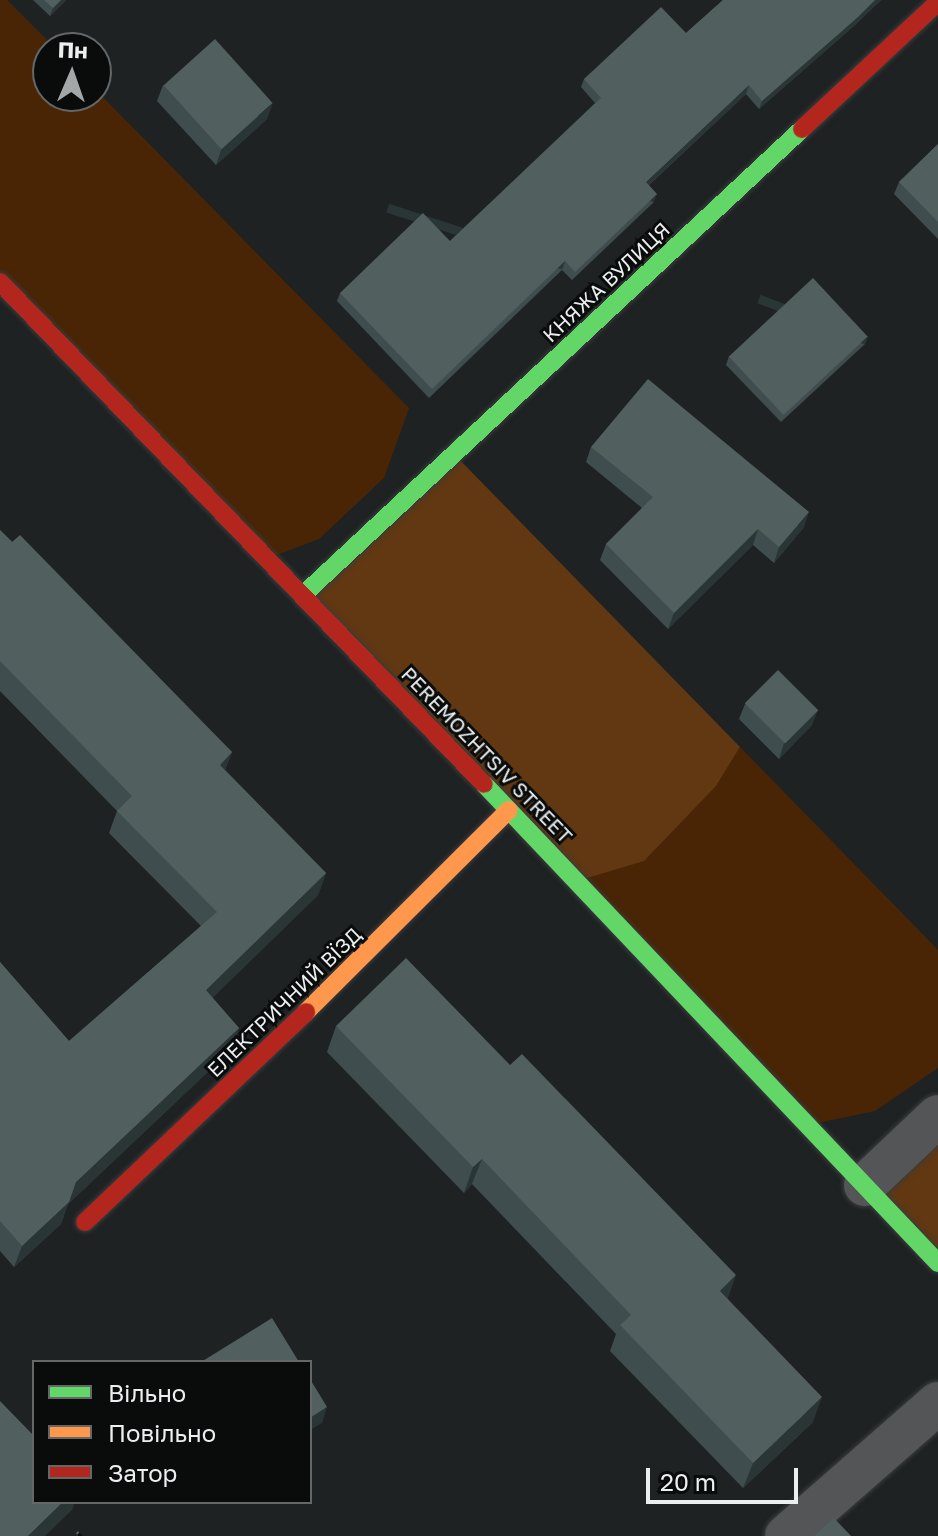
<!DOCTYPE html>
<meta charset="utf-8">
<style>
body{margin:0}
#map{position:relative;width:938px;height:1536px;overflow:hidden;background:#1f2223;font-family:"Golos Text",sans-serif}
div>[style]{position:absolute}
.green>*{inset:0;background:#492505}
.forest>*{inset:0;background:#613812}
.roads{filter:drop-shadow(0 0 2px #3a3c3d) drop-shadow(0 0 2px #3a3c3d)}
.street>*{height:42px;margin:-21px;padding:0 21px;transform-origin:21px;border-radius:21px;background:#535556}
.fast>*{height:18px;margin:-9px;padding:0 9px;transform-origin:9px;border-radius:9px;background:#63d668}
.slow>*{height:18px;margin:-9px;padding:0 9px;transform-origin:9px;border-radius:9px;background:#ff974d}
.jam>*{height:18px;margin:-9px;padding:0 9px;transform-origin:9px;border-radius:9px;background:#b3261e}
.rail>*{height:9px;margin-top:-4.5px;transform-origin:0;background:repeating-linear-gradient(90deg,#0a0c0c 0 18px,#5e6060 0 36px);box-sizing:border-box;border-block:2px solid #5e6060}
.wall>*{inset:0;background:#3f4d4e}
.shaded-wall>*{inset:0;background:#2a3536;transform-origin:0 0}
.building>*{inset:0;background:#515f5f;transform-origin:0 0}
span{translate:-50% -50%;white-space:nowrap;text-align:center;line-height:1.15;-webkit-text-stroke:6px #0a0c0c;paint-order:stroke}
.street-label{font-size:20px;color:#ebefef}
.legend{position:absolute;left:32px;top:1360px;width:280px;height:144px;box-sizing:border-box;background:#0a0c0c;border:2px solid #646767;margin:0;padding:10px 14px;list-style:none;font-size:24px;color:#ebefef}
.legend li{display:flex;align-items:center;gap:16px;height:40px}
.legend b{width:40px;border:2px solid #646767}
.north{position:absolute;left:32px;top:32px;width:80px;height:80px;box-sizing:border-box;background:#0a0c0c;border:2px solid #646767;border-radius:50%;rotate:2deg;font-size:22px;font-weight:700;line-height:32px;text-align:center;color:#ebefef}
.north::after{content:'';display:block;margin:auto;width:28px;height:36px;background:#a4a7a8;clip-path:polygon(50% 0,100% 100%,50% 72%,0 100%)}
.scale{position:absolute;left:646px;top:1468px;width:152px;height:36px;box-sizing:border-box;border:4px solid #ebefef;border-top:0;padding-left:10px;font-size:24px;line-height:28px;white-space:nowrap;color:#ebefef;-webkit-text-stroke:6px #0a0c0c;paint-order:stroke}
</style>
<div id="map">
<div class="green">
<i style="clip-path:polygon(0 0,7px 0,55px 48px,48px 48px,48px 96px,96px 96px,96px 90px,409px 408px,384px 478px,319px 539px,269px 558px,0 282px)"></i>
<i style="clip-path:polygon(740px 747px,938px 950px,938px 1068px,875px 1111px,808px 1125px,577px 881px,716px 786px)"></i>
</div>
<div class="forest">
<i style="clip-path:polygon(454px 454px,740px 747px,716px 786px,644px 861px,577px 881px,304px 594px)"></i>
<i style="clip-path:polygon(938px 1116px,938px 1263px,865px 1185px)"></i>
</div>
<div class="roads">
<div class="street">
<i style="left:865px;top:1185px;width:100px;rotate:-43.4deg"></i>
<i style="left:786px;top:1536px;width:202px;rotate:-41.2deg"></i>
</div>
<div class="fast">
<i style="left:304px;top:594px;width:681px;rotate:-43.04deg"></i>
<i style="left:484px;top:784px;width:660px;rotate:46.53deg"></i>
</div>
<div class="slow">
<i style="left:306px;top:1012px;width:286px;rotate:-44.9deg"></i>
</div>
<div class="jam">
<i style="left:802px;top:129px;width:186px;rotate:-43deg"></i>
<i style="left:0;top:282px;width:697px;rotate:46.05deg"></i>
<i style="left:85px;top:1222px;width:305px;rotate:-43.5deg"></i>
</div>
</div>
<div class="rail">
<i style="left:79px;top:1536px;width:3px;rotate:-45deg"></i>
</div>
<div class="wall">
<i style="clip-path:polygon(33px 0,66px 0,50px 16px)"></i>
<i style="clip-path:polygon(723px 0,881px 0,855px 25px,759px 109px,746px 94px,649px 185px,654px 202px,572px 280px,562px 270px,429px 398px,337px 301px,340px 293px,450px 241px,595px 103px,581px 87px,584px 79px,686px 33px)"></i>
<i style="clip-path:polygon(163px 85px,267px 119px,216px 165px,157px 101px)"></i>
<i style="clip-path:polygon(938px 144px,938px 239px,894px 194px,899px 182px)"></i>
<i style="clip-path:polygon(868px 336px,865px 344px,781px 422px,726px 365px,729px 356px)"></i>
<i style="clip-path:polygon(591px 447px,804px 527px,774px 563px,753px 545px,668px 629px,600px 560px,606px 544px,642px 508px,586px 462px)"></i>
<i style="clip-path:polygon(0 530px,232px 752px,225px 770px,326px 873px,318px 895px,212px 998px,239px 1028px,231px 1050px,68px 1204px,61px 1224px,14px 1267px,0 1251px,0 962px,69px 1041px,201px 926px,109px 833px,117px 811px,0 691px)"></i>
<i style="clip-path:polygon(745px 704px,812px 725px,779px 759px,739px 719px)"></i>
<i style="clip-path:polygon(336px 1026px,728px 1299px,813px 1422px,743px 1488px,610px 1351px,616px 1334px,472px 1184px,464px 1193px,327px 1052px)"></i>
</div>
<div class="shaded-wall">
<i style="clip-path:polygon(61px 0,66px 0,50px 16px,53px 8px)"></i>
<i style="clip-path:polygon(875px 0,881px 0,855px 25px,759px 109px,762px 101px)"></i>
<i style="clip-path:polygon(749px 85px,746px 94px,643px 190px,646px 182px)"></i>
<i style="clip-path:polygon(273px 103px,267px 119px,216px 165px,221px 150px)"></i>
<i style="left:657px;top:194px;width:9px;height:113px;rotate:111deg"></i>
<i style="left:565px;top:261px;width:9px;height:185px;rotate:108deg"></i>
<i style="left:868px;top:336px;width:9px;height:115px;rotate:111deg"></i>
<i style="clip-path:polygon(809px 512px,804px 527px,774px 563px,779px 547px)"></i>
<i style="clip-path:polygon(758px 529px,753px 545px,668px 629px,674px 613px)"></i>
<i style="clip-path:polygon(818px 710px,812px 725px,779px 759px,784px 743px)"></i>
<i style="clip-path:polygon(232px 752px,224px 773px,220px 765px)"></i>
<i style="clip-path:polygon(326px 873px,318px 895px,198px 1012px,206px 990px)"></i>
<i style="clip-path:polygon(239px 1028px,231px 1050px,68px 1204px,61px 1224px,14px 1267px,22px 1246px,76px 1182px)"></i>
<i style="clip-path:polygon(482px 1159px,472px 1184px,464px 1193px,473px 1167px)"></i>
<i style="clip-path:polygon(736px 1275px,727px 1301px,720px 1291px)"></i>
<i style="clip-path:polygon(822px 1397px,813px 1422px,743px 1488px,753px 1463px)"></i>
<i style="clip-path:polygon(327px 1407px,322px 1423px,310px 1430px,310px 1418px)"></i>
<i style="clip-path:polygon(63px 1502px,75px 1502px,72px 1510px,45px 1536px,28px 1536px)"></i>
</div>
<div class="building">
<i style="clip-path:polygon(44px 0,61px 0,53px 8px)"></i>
<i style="clip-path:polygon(723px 0,875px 0,858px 17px,762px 101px,749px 85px,646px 182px,657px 194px,575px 272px,565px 261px,432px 389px,340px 293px,423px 213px,450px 241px,601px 98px,584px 79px,661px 7px,686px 33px)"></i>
<i style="left:215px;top:39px;width:86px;height:69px;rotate:48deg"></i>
<i style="clip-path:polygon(938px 144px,938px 222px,899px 182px)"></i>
<i style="left:813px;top:278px;width:80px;height:115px;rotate:47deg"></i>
<i style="clip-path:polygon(648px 379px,809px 512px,779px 547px,758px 529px,674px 613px,606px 544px,653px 497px,591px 447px)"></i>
<i style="clip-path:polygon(0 530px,12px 542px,20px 535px,232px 752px,220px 765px,326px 873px,206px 990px,239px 1028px,76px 1182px,69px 1202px,22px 1246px,0 1221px,0 962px,69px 1041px,217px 912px,117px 811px,132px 796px,0 661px)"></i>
<i style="left:778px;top:670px;width:57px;height:47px;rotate:45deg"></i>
<i style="clip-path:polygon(406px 958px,510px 1065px,522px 1054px,736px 1275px,720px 1291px,822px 1397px,753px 1463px,620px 1325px,631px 1315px,482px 1159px,473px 1167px,336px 1026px)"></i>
<i style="clip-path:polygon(272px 1318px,299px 1362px,201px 1362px)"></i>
<i style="clip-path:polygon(310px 1379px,327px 1407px,310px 1418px)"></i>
<i style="clip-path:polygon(0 1401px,34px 1436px,34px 1502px,63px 1502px,28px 1536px,0 1536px)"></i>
<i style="clip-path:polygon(834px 1518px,851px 1536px,814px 1536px)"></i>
</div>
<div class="street-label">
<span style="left:606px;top:282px;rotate:-43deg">КНЯЖА ВУЛИЦЯ</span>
<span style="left:487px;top:755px;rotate:46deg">PEREMOZHTSIV STREET</span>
<span style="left:284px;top:1002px;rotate:-44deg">ЕЛЕКТРИЧНИЙ ВЇЗД</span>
</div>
<ul class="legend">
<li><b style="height:10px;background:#63d668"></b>Вільно</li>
<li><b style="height:10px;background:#ff974d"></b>Повільно</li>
<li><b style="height:10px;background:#b3261e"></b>Затор</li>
</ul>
<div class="north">Пн</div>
<div class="scale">20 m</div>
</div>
